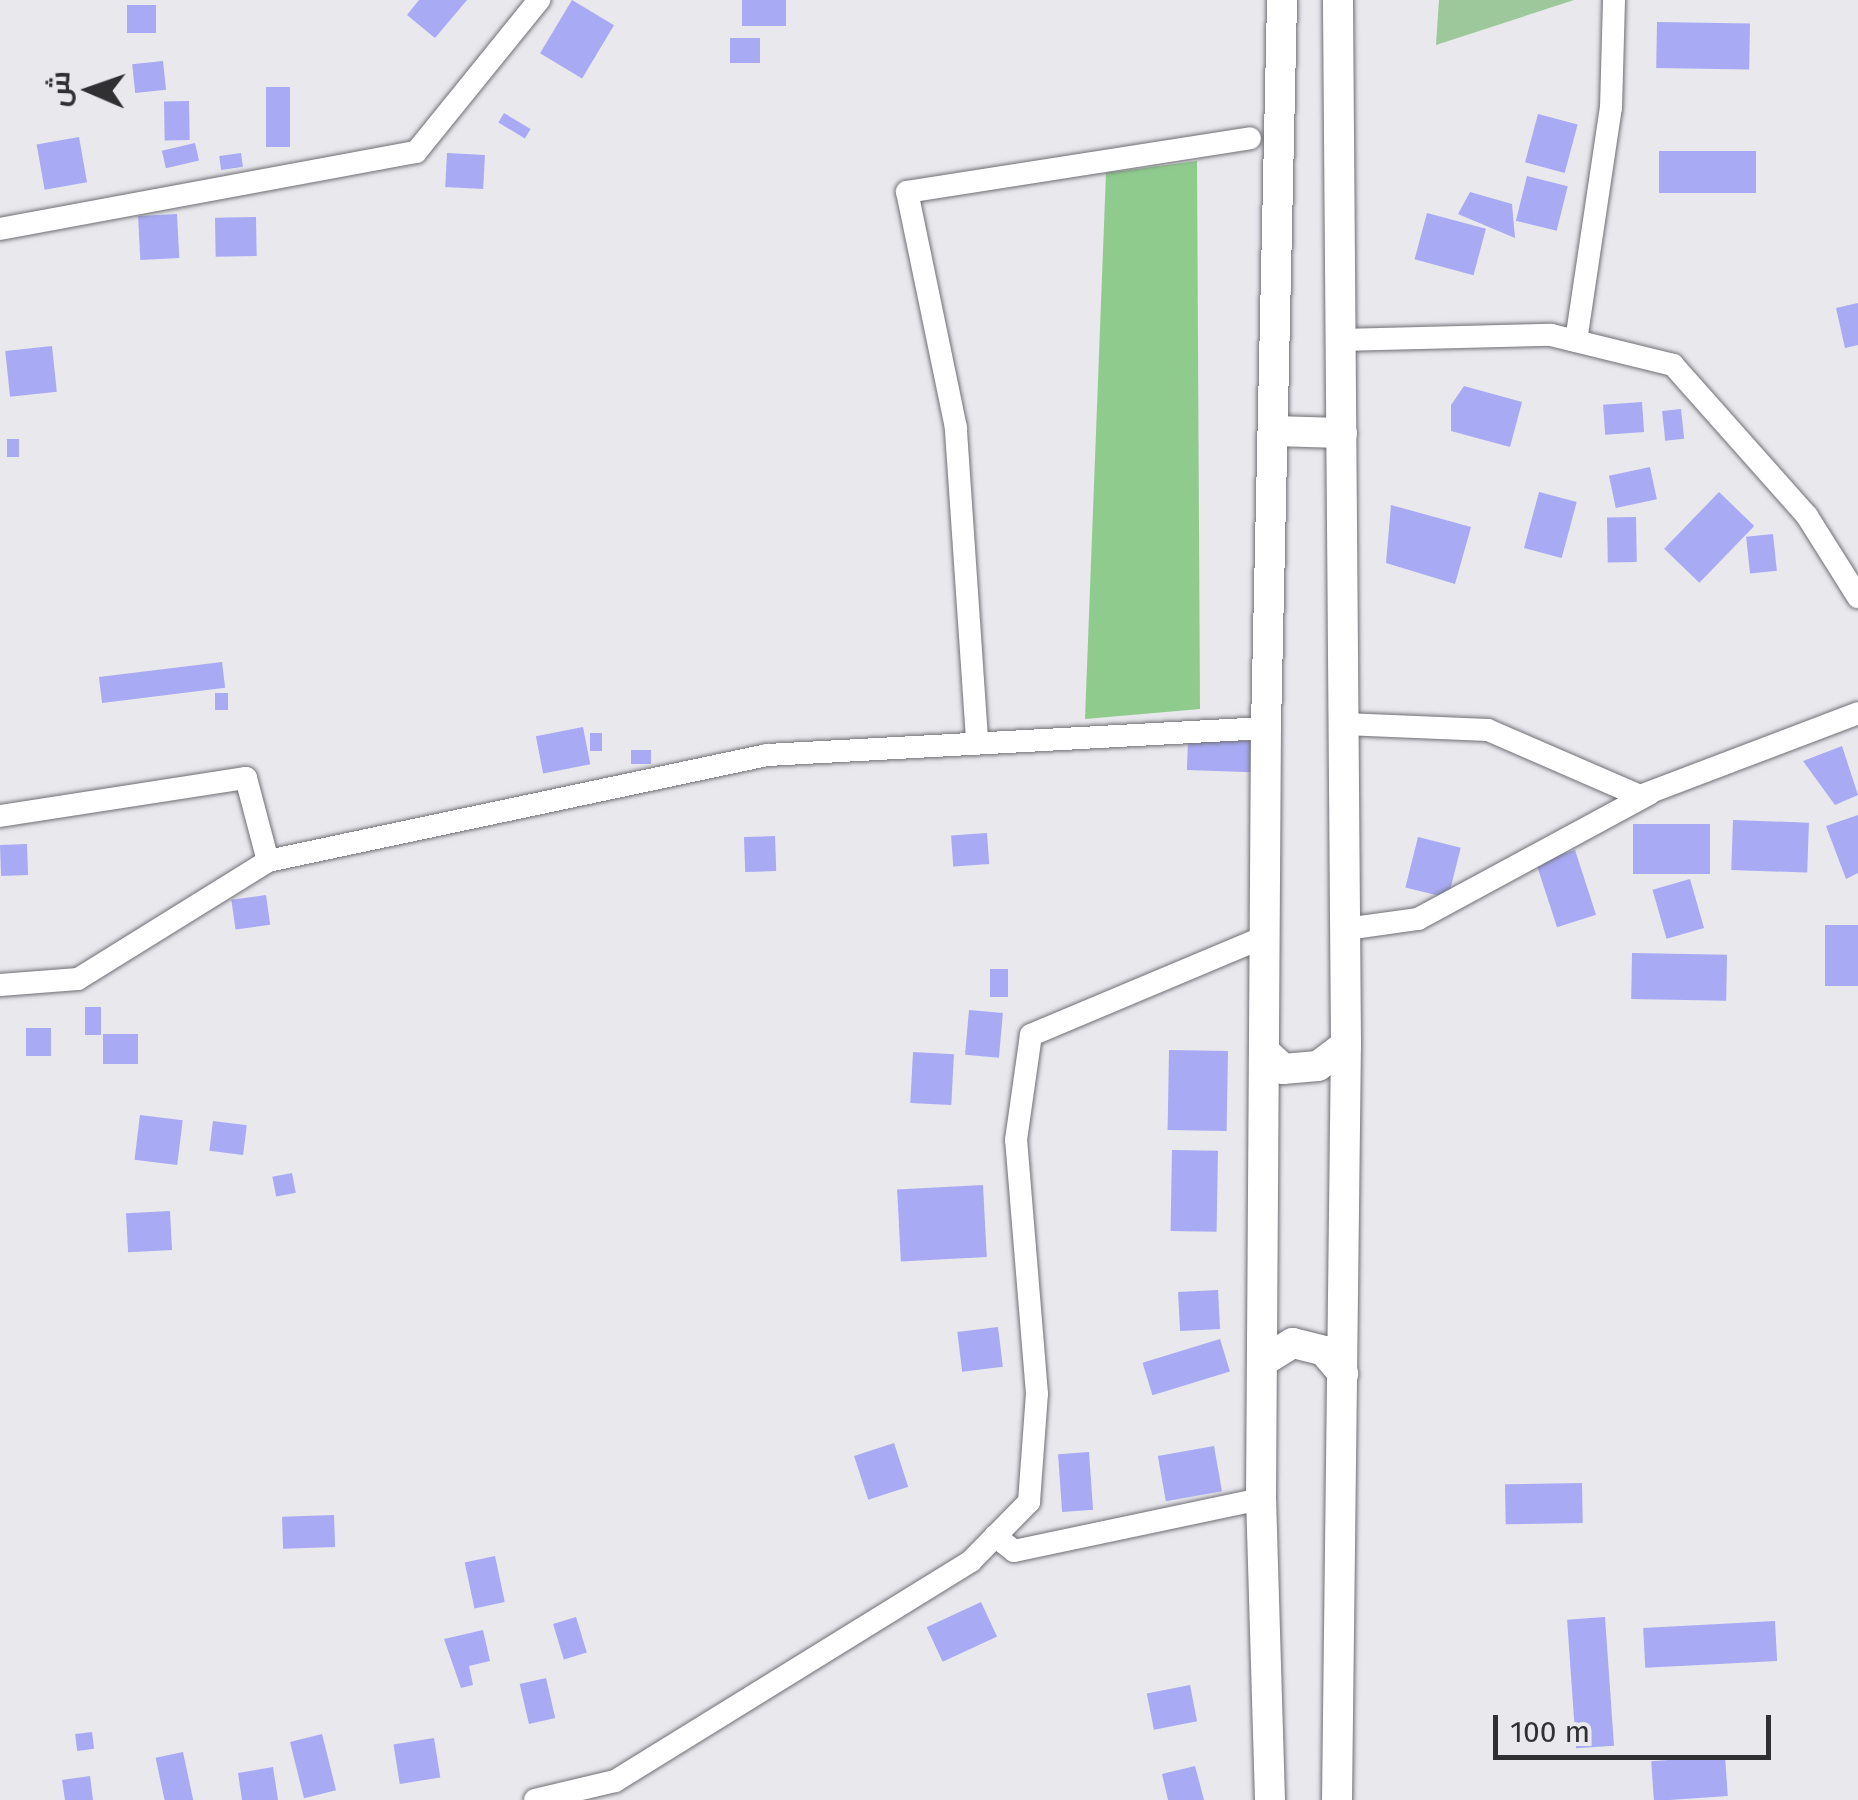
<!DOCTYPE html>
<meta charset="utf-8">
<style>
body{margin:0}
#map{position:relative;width:1858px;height:1800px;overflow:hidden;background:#e8e8ed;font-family:"Fira Sans",Cairo,sans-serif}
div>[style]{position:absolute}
.green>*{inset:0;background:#9dc89b}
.forest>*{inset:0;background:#90cb8e}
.building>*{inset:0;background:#a8aaf4;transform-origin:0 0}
.roads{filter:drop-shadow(0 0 2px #6f6f74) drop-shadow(0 0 2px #6f6f74)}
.minor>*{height:22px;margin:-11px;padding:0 11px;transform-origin:11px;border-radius:11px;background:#fff}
.secondary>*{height:30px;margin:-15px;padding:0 15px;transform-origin:15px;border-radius:15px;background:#fff}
span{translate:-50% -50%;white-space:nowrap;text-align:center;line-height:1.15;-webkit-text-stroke:9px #e8e8ed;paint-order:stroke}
.north{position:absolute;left:40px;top:40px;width:100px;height:100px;-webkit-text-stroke:8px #e8e8ed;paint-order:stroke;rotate:272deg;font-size:28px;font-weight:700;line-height:40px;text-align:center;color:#303032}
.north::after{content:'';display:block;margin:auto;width:35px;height:45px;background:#303032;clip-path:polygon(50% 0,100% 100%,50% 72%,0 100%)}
.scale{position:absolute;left:1493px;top:1715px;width:278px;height:45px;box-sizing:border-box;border:5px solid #303032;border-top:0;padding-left:12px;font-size:30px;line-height:35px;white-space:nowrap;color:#303032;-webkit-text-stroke:8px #e8e8ed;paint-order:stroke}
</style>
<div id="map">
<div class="green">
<i style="clip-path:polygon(1439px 0,1574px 0,1436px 45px)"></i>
</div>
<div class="forest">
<i style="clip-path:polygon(1197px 161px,1200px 709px,1085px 719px,1106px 173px)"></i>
</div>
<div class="building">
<i style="clip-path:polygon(419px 0,467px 0,435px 38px,407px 15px)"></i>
<i style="left:572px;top:0;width:49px;height:62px;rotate:31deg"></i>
<i style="left:742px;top:0;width:44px;height:26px"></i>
<i style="left:127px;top:5px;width:29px;height:28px"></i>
<i style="left:1657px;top:22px;width:93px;height:46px;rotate:1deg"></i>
<i style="left:730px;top:38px;width:30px;height:25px"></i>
<i style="left:163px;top:61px;width:29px;height:31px;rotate:84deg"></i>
<i style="left:290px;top:87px;width:60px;height:24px;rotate:90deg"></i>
<i style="left:189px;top:101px;width:39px;height:25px;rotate:89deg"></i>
<i style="left:504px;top:113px;width:31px;height:11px;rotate:31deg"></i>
<i style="left:1538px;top:114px;width:41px;height:50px;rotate:15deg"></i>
<i style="left:79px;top:137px;width:46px;height:43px;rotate:80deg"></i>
<i style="left:195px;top:143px;width:18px;height:34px;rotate:77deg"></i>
<i style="left:1659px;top:151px;width:97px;height:42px"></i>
<i style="left:241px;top:153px;width:14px;height:22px;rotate:82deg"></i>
<i style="left:447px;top:153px;width:38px;height:34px;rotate:3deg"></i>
<i style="left:1527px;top:176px;width:42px;height:46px;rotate:14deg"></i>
<i style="clip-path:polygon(1470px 192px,1512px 204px,1515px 238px,1458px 214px)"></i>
<i style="left:1427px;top:213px;width:61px;height:48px;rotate:15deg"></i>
<i style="left:177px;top:214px;width:44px;height:39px;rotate:87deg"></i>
<i style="left:256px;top:217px;width:39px;height:41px;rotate:89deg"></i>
<i style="clip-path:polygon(1858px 303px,1858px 345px,1845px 348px,1836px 308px)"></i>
<i style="left:52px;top:346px;width:46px;height:47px;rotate:84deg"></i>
<i style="clip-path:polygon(1464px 386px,1522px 402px,1510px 447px,1451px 431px,1451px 405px)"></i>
<i style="left:1642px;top:402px;width:30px;height:39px;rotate:86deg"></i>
<i style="left:1681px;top:409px;width:30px;height:19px;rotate:84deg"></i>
<i style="left:7px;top:439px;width:12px;height:18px"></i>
<i style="left:1650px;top:467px;width:33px;height:42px;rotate:78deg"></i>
<i style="left:1539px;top:492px;width:39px;height:58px;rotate:15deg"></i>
<i style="left:1719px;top:492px;width:49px;height:79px;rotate:44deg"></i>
<i style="clip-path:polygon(1391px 505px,1471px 527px,1455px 584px,1386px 563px)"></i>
<i style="left:1636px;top:517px;width:45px;height:29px;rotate:89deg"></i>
<i style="left:1773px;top:534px;width:37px;height:27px;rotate:84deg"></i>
<i style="left:222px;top:662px;width:26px;height:124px;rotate:83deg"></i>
<i style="left:215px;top:693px;width:13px;height:17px"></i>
<i style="left:583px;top:727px;width:38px;height:48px;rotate:79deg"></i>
<i style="left:590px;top:733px;width:12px;height:18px"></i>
<i style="left:1188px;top:739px;width:65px;height:31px;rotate:2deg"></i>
<i style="clip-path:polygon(1842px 746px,1858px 795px,1835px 805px,1803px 761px)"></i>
<i style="left:631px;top:750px;width:20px;height:14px"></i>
<i style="clip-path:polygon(1858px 815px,1858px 873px,1846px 879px,1826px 826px)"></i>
<i style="left:1733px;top:820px;width:76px;height:50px;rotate:2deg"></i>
<i style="left:1633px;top:824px;width:77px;height:50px"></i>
<i style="left:987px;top:833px;width:31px;height:36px;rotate:86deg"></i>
<i style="left:775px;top:836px;width:35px;height:31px;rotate:88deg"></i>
<i style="left:1418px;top:837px;width:44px;height:52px;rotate:14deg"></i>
<i style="left:27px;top:844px;width:31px;height:27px;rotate:88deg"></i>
<i style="left:1575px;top:850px;width:68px;height:41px;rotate:72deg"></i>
<i style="left:1690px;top:879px;width:51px;height:39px;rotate:74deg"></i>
<i style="left:266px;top:895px;width:30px;height:35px;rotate:82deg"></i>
<i style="left:1825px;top:925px;width:33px;height:61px"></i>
<i style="left:1632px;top:953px;width:95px;height:46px;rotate:1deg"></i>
<i style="left:1008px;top:969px;width:28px;height:18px;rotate:90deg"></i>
<i style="left:85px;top:1007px;width:16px;height:28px"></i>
<i style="left:969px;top:1010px;width:34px;height:45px;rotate:5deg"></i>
<i style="left:51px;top:1028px;width:28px;height:25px;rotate:90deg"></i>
<i style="left:138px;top:1034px;width:30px;height:35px;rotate:90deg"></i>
<i style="left:1169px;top:1050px;width:59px;height:80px;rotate:1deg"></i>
<i style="left:913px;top:1052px;width:41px;height:51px;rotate:3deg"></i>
<i style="left:140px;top:1115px;width:43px;height:45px;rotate:7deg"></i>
<i style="left:213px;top:1121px;width:34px;height:30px;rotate:7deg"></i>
<i style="left:1172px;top:1150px;width:46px;height:81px;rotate:1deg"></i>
<i style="left:292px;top:1173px;width:20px;height:20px;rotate:79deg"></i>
<i style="left:983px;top:1185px;width:72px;height:86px;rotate:87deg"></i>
<i style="left:170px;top:1211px;width:39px;height:44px;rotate:87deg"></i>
<i style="left:1218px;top:1290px;width:39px;height:40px;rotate:87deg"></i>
<i style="left:998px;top:1327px;width:40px;height:41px;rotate:83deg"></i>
<i style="left:1220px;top:1339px;width:34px;height:81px;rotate:73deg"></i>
<i style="left:894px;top:1443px;width:46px;height:42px;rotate:72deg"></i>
<i style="left:1214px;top:1446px;width:46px;height:57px;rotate:80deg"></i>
<i style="left:1089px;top:1452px;width:58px;height:31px;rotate:86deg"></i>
<i style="left:1582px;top:1483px;width:40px;height:77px;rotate:89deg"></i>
<i style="left:334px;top:1515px;width:32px;height:52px;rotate:88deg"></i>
<i style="left:495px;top:1556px;width:47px;height:31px;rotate:78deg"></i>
<i style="left:981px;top:1602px;width:38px;height:60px;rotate:65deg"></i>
<i style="left:576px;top:1617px;width:37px;height:24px;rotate:73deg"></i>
<i style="left:1605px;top:1617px;width:129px;height:38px;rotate:86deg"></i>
<i style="left:1775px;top:1621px;width:40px;height:132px;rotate:87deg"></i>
<i style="clip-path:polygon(483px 1630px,490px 1661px,469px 1666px,473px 1685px,461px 1688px,444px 1639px)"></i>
<i style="left:546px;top:1678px;width:41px;height:27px;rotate:77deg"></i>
<i style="left:1190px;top:1685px;width:37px;height:44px;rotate:79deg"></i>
<i style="left:92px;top:1732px;width:17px;height:17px;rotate:83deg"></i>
<i style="left:322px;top:1734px;width:58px;height:33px;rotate:76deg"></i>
<i style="left:434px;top:1738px;width:40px;height:41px;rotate:81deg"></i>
<i style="left:183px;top:1752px;width:49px;height:28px;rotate:78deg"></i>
<i style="left:1725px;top:1756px;width:40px;height:74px;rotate:86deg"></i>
<i style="clip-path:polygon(1195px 1766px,1204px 1800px,1168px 1800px,1162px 1774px)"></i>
<i style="clip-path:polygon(273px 1767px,278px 1800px,242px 1800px,238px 1773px)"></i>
<i style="clip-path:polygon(90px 1776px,93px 1800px,65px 1800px,62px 1780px)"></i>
</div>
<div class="roads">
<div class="minor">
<i style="left:0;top:229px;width:423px;rotate:-10.5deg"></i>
<i style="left:416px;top:152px;width:196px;rotate:-51deg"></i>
<i style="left:1340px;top:340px;width:211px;rotate:-1.4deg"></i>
<i style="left:1551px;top:335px;width:126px;rotate:13.8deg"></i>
<i style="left:1673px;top:365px;width:202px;rotate:48.4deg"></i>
<i style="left:1807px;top:516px;width:96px;rotate:57.8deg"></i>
<i style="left:1576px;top:341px;width:236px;rotate:-81.5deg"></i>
<i style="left:1611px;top:108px;width:108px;rotate:-88.4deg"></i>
<i style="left:1344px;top:724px;width:144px;rotate:2.4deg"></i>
<i style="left:1488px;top:730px;width:166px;rotate:23.5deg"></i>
<i style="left:1640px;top:796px;width:233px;rotate:-20.8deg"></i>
<i style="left:977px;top:739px;width:312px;rotate:-93.9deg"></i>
<i style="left:956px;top:428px;width:241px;rotate:-101.7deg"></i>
<i style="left:907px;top:192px;width:347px;rotate:-8.9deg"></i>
<i style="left:0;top:816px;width:249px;rotate:-8.8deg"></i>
<i style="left:246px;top:778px;width:86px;rotate:75.2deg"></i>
<i style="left:1346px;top:929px;width:73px;rotate:-7.9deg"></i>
<i style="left:1418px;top:919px;width:263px;rotate:-28.4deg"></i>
<i style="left:0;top:985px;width:78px;rotate:-4.4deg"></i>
<i style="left:78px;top:979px;width:224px;rotate:-31.8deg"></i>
<i style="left:268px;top:861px;width:510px;rotate:-11.99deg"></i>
<i style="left:767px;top:755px;width:500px;rotate:-3.1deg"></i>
<i style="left:995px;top:1536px;width:24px;rotate:38deg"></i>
<i style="left:1014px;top:1551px;width:252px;rotate:-11.9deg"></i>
<i style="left:535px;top:1800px;width:82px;rotate:-13.4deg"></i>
<i style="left:615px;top:1781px;width:418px;rotate:-31.7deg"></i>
<i style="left:971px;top:1561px;width:83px;rotate:-45.5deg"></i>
<i style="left:1029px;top:1502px;width:108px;rotate:-85.8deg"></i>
<i style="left:1037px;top:1394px;width:255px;rotate:-94.7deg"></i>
<i style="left:1016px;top:1140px;width:106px;rotate:-81.9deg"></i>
<i style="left:1031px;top:1035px;width:255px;rotate:-22.8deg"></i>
</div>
<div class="secondary">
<i style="left:1273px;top:431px;width:69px;rotate:1.7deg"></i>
<i style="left:1265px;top:1052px;width:25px;rotate:43deg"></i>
<i style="left:1283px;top:1069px;width:35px;rotate:-5deg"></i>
<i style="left:1318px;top:1066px;width:35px;rotate:-37deg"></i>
<i style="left:1262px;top:1362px;width:36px;rotate:-32deg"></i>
<i style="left:1293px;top:1343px;width:32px;rotate:14deg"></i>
<i style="left:1324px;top:1351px;width:30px;rotate:50deg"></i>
<i style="left:1270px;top:1800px;width:301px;rotate:-91.7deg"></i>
<i style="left:1261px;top:1499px;width:771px;rotate:-89.63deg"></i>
<i style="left:1266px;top:728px;width:728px;rotate:-88.74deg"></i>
<i style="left:1337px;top:1800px;width:755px;rotate:-89.32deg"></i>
<i style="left:1346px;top:1045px;width:1045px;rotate:-90.44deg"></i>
</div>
</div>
<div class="north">ش</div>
<div class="scale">100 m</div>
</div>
